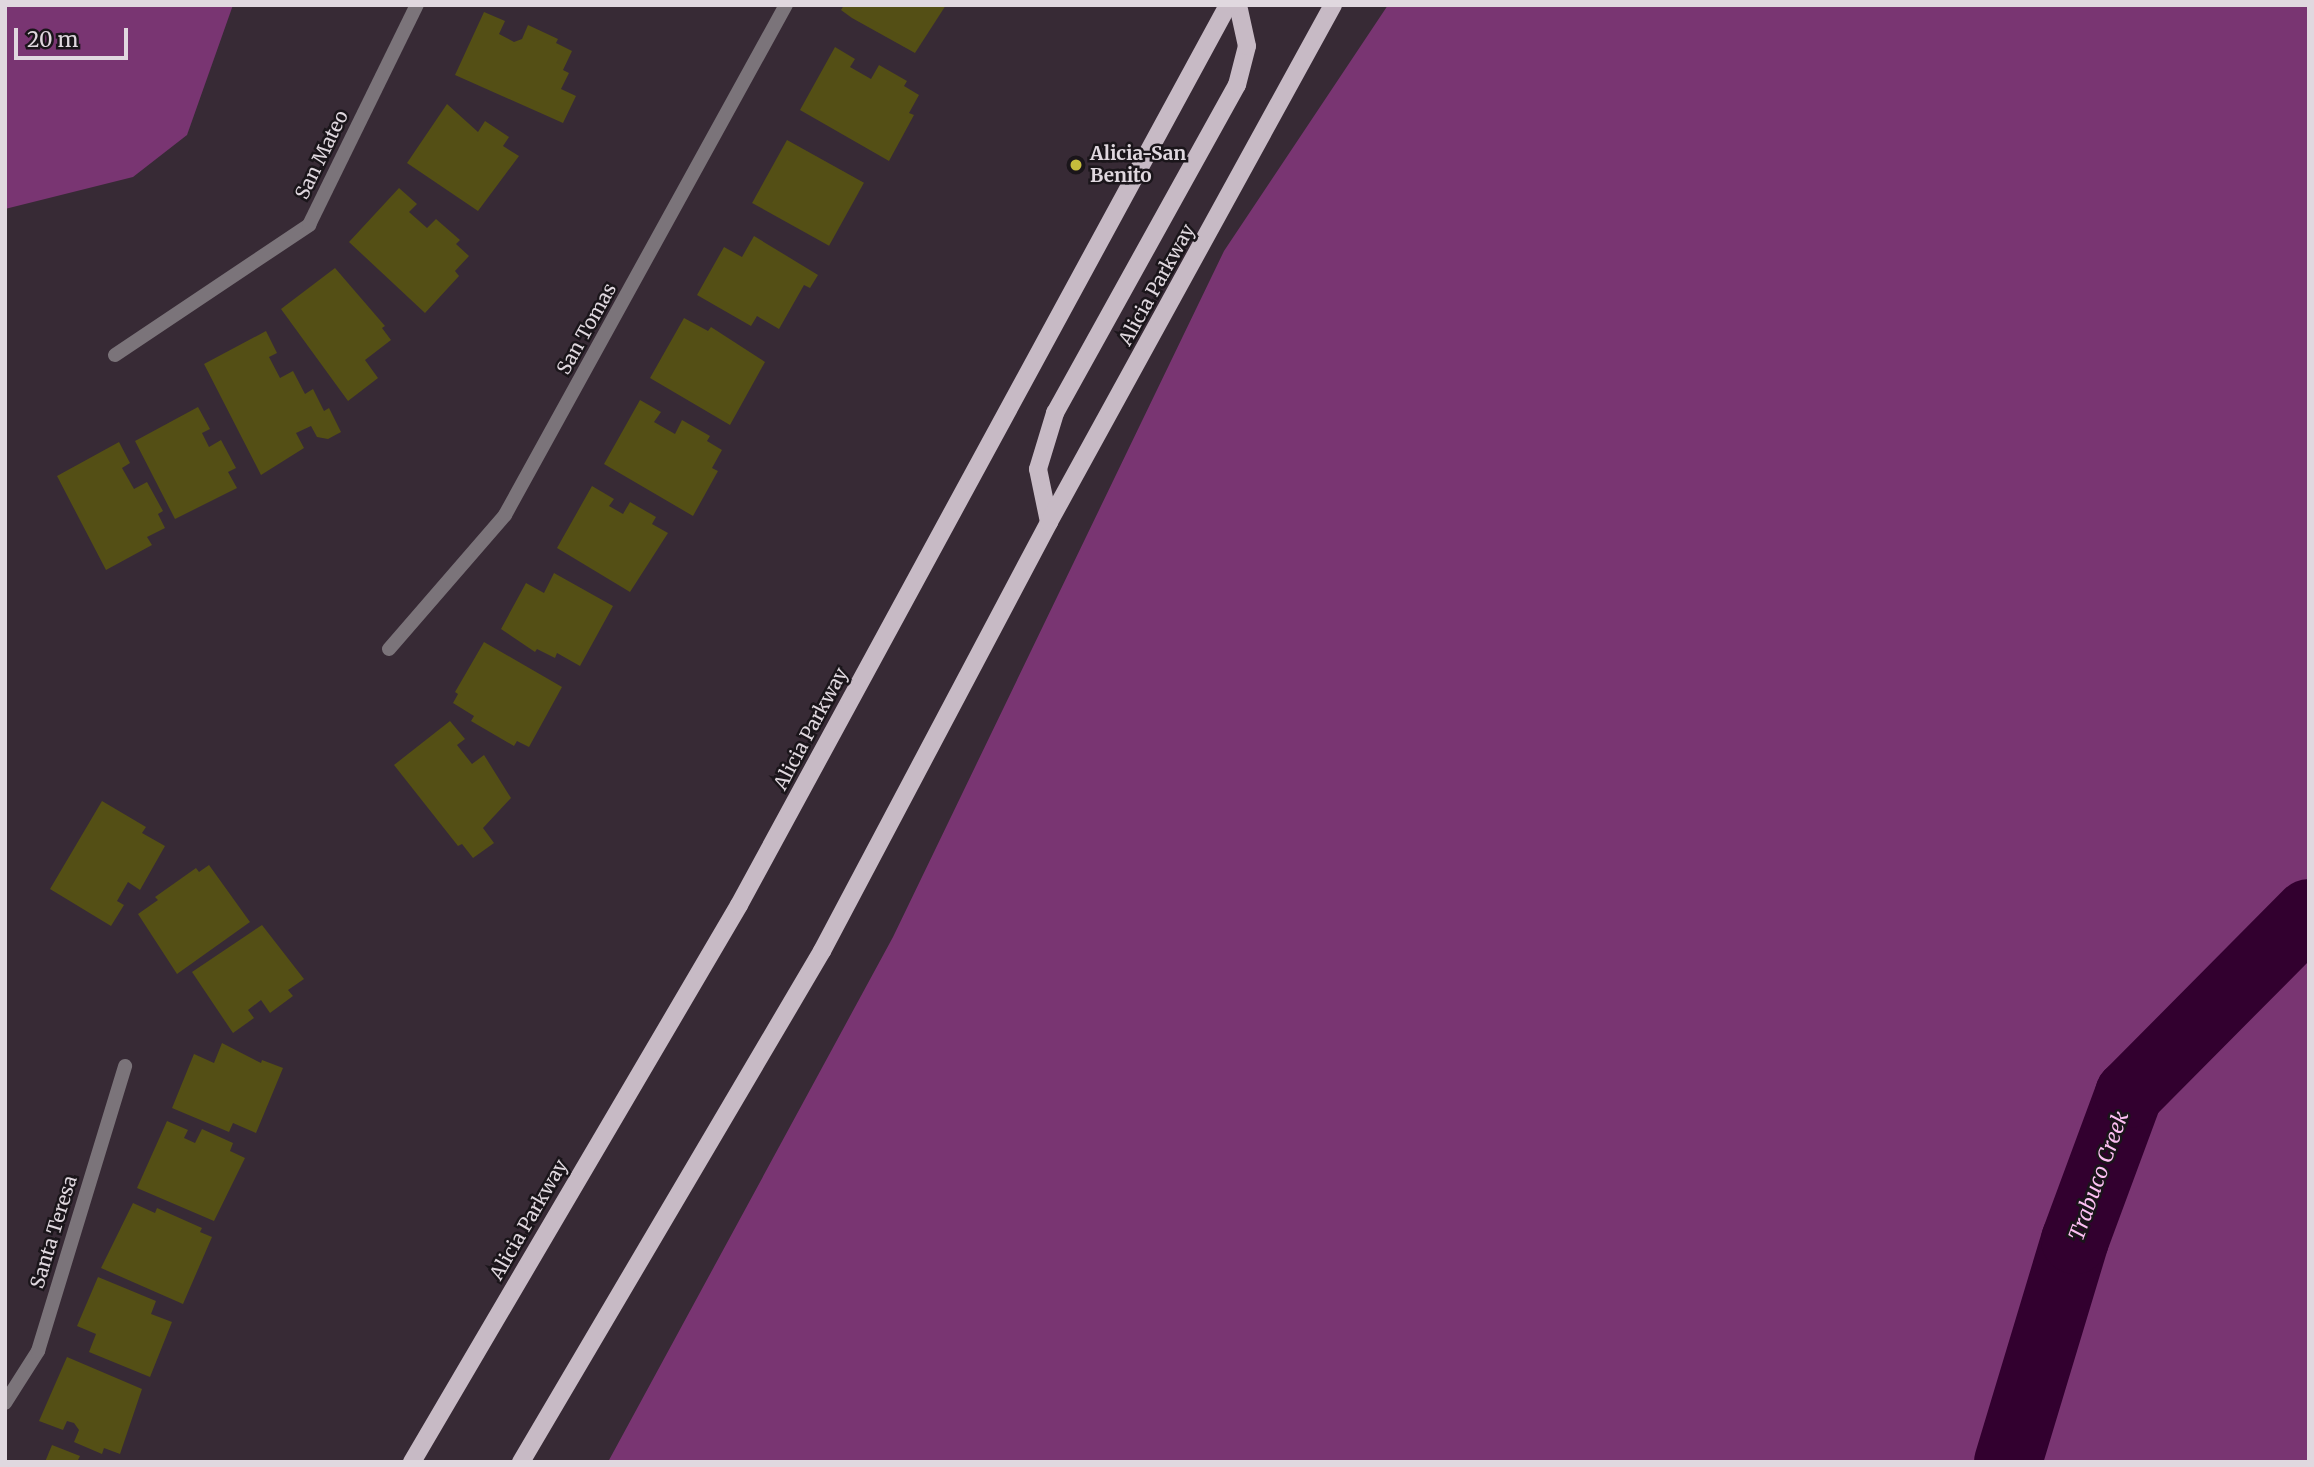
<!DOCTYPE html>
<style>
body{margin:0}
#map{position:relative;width:2314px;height:1467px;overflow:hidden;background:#372a35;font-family:Merriweather,serif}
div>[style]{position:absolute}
.green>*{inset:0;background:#793572}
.river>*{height:68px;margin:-34px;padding:0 34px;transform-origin:34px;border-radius:34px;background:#32002f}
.building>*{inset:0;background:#544f15;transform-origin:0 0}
.minor>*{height:14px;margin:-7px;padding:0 7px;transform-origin:7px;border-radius:7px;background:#7b747a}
.primary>*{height:18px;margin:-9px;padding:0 9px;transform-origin:9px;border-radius:9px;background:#c7bac5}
.dots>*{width:19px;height:19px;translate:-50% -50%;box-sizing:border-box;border:4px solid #1a151a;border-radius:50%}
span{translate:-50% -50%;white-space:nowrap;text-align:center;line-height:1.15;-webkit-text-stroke:5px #1a151a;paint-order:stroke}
.poi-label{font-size:19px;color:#e0d8df;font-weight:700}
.left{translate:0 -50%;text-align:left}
.street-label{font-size:19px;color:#e0d8df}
.water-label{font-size:21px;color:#fcbff2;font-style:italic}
.frame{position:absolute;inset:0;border:7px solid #e0d8df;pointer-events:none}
.scale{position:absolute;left:14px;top:28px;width:114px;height:32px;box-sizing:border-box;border:4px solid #e0d8df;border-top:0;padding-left:9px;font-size:21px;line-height:24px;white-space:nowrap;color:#e0d8df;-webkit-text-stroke:5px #1a151a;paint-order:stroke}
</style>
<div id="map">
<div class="green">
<i style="clip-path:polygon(5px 5px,233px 5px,187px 135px,133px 177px,5px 209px)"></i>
<i style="clip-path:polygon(1388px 5px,2309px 5px,2309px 1462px,608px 1462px,893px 937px,1224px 251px)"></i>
</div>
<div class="river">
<i style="left:2008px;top:1462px;width:232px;rotate:-73.2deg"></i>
<i style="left:2075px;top:1240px;width:156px;rotate:-69.7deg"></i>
<i style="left:2129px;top:1094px;width:255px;rotate:-45.2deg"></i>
</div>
<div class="building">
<i style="clip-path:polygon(844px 5px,946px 5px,915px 53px,852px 18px,841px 10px)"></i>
<i style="clip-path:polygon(484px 12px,505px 21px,499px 34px,514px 42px,522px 39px,528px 25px,558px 39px,556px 43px,572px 51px,563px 70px,569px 73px,561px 89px,576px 96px,563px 123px,455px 75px)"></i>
<i style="clip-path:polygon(835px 47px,855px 59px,850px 67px,871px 79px,879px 65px,907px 81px,904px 86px,919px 95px,909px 113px,914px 115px,889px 161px,800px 110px)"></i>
<i style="clip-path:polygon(447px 104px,478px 132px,485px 121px,509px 137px,503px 146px,519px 156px,478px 211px,407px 163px)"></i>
<i style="left:787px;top:140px;width:88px;height:72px;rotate:29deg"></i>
<i style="clip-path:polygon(399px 188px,417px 204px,409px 212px,427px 228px,436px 219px,460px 240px,456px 244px,469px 256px,455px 271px,459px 276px,425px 313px,349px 242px)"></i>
<i style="clip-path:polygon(754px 236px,818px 275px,810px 288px,804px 285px,779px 329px,757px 316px,751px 326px,697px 295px,724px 247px,742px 257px)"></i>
<i style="clip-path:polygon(335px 268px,385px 326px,382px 328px,391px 340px,365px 360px,378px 378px,348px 401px,281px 309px)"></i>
<i style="clip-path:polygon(684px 318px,708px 331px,711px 327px,765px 362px,730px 425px,650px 378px)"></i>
<i style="clip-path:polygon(266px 331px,277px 353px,269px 357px,280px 378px,293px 371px,305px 394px,313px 389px,324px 411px,329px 408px,341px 432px,328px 439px,317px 437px,311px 426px,296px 433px,304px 448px,261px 475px,204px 364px)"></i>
<i style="clip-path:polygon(640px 400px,661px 412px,654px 422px,675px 434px,682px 420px,710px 436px,707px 441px,722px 450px,712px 468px,718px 471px,693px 516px,604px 464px)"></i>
<i style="clip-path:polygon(198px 407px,210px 429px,202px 433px,209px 447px,221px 440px,236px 468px,228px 472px,237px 488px,175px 519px,135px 441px)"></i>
<i style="clip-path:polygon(119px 442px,130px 463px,122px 468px,134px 489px,147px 482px,163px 511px,158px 514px,165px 528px,147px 537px,152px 545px,106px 570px,57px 476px)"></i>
<i style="clip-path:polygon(592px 486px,614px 499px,609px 506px,623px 514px,630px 502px,656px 517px,652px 524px,668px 533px,630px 592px,557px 548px)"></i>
<i style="clip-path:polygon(554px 573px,613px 606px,580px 666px,557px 653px,555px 658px,537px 649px,535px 652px,501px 629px,526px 583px,544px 593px)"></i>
<i style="clip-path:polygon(484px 642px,562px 687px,529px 747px,517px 741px,514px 746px,471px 721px,474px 716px,453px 703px,458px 694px,455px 692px)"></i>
<i style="clip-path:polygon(450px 721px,465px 739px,457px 745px,472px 764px,484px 755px,511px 798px,483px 828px,494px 843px,473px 858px,462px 844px,458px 846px,394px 765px)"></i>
<i style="clip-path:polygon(102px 801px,146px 827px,142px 833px,165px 846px,140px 890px,128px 882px,117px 901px,124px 905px,111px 926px,50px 889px)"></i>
<i style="clip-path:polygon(209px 865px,250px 922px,177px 974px,138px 914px,158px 900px,155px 897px,196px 868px,199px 872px)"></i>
<i style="clip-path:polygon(262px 925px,304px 979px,288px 990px,293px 996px,270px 1013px,261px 1000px,248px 1010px,254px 1018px,233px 1033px,192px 972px)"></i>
<i style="clip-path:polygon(222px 1043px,261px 1063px,262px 1060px,283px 1068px,256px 1133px,233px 1123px,229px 1132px,172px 1108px,194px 1054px,214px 1063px)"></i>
<i style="clip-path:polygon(167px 1121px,188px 1130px,184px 1138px,195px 1143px,202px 1129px,233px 1143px,230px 1151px,245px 1158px,214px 1221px,137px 1188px)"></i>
<i style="clip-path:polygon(133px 1203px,155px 1213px,157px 1208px,202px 1228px,200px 1232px,212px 1237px,183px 1304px,101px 1268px)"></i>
<i style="clip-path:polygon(98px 1277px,156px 1301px,151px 1314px,172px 1322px,150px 1377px,89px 1352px,96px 1334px,77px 1326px)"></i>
<i style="clip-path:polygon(67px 1357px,142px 1389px,120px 1454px,104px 1448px,102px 1454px,74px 1442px,79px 1430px,74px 1423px,67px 1421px,63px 1430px,39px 1421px)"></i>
<i style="clip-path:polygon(52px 1445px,80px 1456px,77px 1462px,45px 1462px)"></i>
</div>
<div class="minor">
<i style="left:115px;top:355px;width:234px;rotate:-33.8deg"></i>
<i style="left:309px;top:225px;width:245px;rotate:-63.9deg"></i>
<i style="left:389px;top:649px;width:177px;rotate:-49.1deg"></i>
<i style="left:505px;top:515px;width:582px;rotate:-61.15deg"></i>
<i style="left:5px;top:1403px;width:62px;rotate:-57.6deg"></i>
<i style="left:38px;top:1351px;width:298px;rotate:-73deg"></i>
</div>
<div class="primary">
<i style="left:1049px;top:522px;width:54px;rotate:-101.7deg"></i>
<i style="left:1038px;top:469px;width:59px;rotate:-73.1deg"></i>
<i style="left:1055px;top:413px;width:375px;rotate:-61deg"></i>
<i style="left:1237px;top:85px;width:40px;rotate:-75.6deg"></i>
<i style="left:1247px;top:46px;width:42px;rotate:-102.4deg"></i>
<i style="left:412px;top:1462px;width:646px;rotate:-59.58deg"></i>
<i style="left:739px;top:905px;width:1024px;rotate:-61.48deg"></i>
<i style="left:521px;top:1462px;width:593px;rotate:-59.5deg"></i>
<i style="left:822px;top:951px;width:485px;rotate:-62.1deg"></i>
<i style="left:1049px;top:522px;width:590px;rotate:-61.22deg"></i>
</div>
<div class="dots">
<i style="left:1076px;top:165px;background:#c6bc3c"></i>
</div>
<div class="poi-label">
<span class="left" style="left:1090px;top:165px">Alicia-San<br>Benito</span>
</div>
<div class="street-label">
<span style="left:322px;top:155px;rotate:-64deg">San Mateo</span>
<span style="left:1157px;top:285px;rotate:-61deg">Alicia Parkway</span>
<span style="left:587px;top:329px;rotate:-61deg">San Tomas</span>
<span style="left:811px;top:729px;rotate:-62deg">Alicia Parkway</span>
<span style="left:529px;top:1220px;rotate:-60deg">Alicia Parkway</span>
<span style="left:54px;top:1232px;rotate:-73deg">Santa Teresa</span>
</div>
<div class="water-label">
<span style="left:2099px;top:1176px;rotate:-70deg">Trabuco Creek</span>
</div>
<div class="frame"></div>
<div class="scale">20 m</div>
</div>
